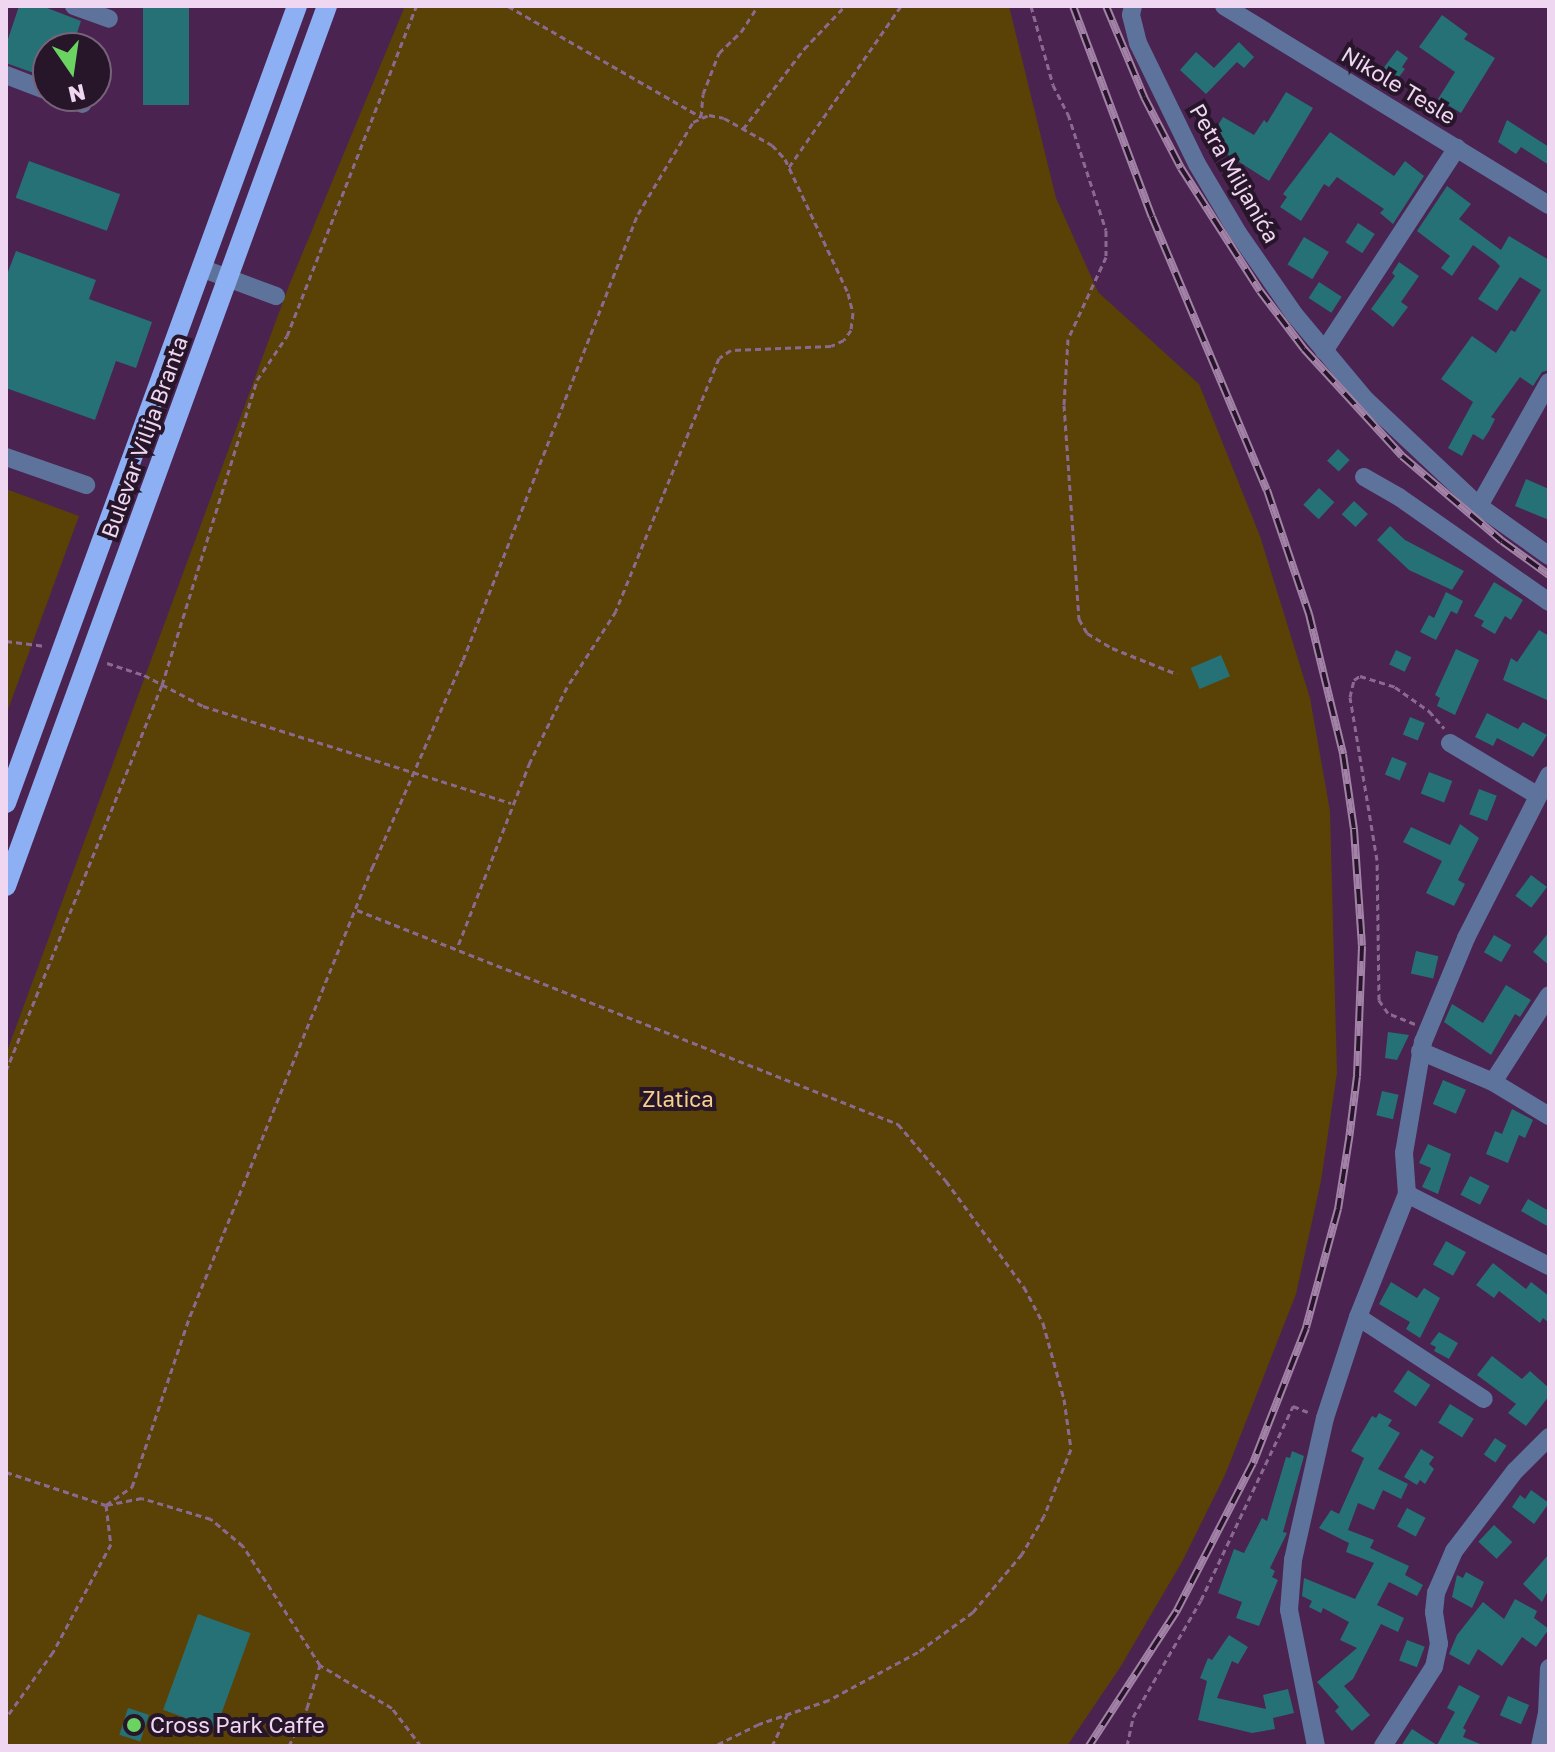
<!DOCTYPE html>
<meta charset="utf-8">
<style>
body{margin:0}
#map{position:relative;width:1555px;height:1752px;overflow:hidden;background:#4a2350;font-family:"Golos Text",sans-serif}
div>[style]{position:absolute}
.green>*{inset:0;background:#5a4106}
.building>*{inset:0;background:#267176;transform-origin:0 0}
.path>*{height:3px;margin-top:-1.5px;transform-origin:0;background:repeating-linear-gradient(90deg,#8b6a90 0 6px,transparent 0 10px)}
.minor>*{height:18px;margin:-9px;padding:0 9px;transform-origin:9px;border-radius:9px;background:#5d739c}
.major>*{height:20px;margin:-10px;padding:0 10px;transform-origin:10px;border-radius:10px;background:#8cb0f3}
.rail>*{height:8px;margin-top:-4px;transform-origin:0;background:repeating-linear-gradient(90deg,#271529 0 15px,#a283a7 0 30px);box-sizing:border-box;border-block:2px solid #a283a7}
.dots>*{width:22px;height:22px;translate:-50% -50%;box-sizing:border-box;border:4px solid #271529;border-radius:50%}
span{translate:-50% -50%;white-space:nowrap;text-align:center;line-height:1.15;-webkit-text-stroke:8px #271529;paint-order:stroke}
.street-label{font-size:22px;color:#efd7f2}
.park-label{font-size:22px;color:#f7d18a}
.poi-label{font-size:22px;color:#efd7f2}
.left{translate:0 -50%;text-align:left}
.frame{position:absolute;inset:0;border:8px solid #efd7f2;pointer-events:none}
.north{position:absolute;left:32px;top:32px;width:80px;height:80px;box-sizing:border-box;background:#271529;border:2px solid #776379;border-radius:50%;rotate:167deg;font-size:22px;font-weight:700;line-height:32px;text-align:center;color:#efd7f2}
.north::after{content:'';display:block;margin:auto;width:28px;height:36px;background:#6bd362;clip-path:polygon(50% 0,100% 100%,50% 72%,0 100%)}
</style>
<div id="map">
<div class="green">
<i style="clip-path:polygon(405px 6px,1009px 6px,1056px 198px,1098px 292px,1199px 384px,1260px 536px,1310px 698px,1330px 811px,1337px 1073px,1321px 1181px,1296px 1294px,1225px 1475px,1183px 1560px,1121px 1666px,1067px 1746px,6px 1746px,6px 1054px,288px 288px)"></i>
<i style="clip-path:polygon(6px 489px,79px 516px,6px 715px)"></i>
</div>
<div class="building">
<i style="clip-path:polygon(19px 6px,42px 6px,81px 21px,72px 48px,48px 48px,48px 78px,6px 63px,6px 45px)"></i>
<i style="left:143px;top:6px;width:46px;height:99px"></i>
<i style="clip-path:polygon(1442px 15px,1468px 34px,1464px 39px,1495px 58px,1461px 113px,1438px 99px,1455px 72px,1419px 47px)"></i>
<i style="clip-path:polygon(1239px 42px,1254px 57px,1244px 68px,1237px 62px,1206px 94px,1180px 70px,1196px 52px,1214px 68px)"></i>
<i style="clip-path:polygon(1397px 50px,1408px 58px,1402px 67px,1405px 69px,1390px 89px,1376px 78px)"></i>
<i style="clip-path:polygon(1286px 92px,1313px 108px,1269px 181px,1208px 142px,1223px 117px,1254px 135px,1264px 120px,1267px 123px)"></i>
<i style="clip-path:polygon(1507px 120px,1549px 147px,1549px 165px,1521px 147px,1516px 154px,1498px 142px)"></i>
<i style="clip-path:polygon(1330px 132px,1394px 176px,1405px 161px,1424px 176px,1393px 224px,1380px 213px,1384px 209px,1337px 177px,1329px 187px,1324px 184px,1301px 221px,1280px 207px,1287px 197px,1283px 194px)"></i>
<i style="left:29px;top:161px;width:97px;height:39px;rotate:20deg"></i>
<i style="clip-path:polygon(1447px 186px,1471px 204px,1459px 219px,1501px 250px,1509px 236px,1549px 260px,1549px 370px,1542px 372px,1533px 386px,1520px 377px,1491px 417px,1495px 419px,1489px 431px,1483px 440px,1473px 434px,1462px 456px,1448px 448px,1473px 402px,1441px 379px,1472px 336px,1496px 353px,1511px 330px,1515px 332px,1541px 290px,1520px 277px,1497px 311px,1478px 299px,1500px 266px,1495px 261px,1473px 245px,1452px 276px,1441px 268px,1450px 256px,1417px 231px)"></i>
<i style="left:1358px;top:223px;width:20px;height:23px;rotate:33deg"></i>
<i style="left:1304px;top:237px;width:29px;height:32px;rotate:31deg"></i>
<i style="clip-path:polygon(16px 251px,96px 280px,89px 299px,152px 322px,136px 368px,116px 361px,95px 420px,6px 388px,6px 277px)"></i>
<i style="clip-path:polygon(1399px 262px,1419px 276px,1401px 302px,1408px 307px,1393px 327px,1371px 309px,1395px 276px,1392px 273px)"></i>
<i style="left:1319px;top:282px;width:27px;height:19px;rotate:33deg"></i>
<i style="left:1338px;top:449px;width:16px;height:16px;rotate:43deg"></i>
<i style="clip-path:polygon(1526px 479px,1549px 489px,1549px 520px,1515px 506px)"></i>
<i style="left:1319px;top:488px;width:21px;height:23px;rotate:43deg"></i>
<i style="left:1354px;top:501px;width:19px;height:18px;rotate:43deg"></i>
<i style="clip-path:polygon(1390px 526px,1405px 540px,1464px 571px,1452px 590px,1409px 570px,1377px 540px)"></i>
<i style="clip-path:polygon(1494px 582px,1523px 600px,1511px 620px,1505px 616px,1495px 634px,1481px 626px,1484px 621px,1474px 616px)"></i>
<i style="clip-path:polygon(1446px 592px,1463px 601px,1457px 614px,1451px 611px,1436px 640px,1420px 632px,1429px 615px,1434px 618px)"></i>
<i style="clip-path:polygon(1539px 630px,1549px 636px,1549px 701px,1503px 680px,1511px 658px,1517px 662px)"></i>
<i style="clip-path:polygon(1456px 649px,1479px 660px,1455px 715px,1437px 706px,1440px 698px,1435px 695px)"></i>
<i style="left:1396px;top:650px;width:17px;height:16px;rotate:25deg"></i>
<i style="left:1221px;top:655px;width:23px;height:33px;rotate:67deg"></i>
<i style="clip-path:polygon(1487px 713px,1518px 729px,1523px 722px,1547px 735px,1533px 757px,1497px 738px,1493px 746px,1475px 737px)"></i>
<i style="left:1410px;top:717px;width:16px;height:19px;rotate:22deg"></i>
<i style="left:1392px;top:757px;width:16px;height:19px;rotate:22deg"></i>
<i style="left:1429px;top:772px;width:25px;height:23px;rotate:21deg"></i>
<i style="left:1479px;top:789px;width:19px;height:27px;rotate:21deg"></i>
<i style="clip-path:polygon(1460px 824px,1479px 838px,1458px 880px,1465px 884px,1454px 906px,1426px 893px,1442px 861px,1403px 842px,1411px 827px,1450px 845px)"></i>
<i style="left:1531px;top:875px;width:20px;height:26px;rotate:37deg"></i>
<i style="clip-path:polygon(1549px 932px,1549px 965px,1533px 952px)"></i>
<i style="left:1494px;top:935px;width:20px;height:20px;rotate:30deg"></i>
<i style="left:1416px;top:951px;width:23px;height:23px;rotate:13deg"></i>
<i style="clip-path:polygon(1506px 985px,1531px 1000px,1520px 1017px,1515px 1014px,1491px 1055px,1444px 1022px,1452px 1004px,1483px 1023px)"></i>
<i style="clip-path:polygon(1388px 1032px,1409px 1035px,1397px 1060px,1385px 1058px)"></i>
<i style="left:1443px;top:1080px;width:25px;height:26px;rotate:23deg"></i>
<i style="left:1382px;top:1091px;width:17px;height:25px;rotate:13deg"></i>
<i style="clip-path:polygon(1512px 1109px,1533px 1120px,1525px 1138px,1519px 1135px,1508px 1163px,1486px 1154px,1495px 1131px,1502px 1134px)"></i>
<i style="clip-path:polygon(1428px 1144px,1451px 1154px,1438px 1194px,1422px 1187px,1431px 1168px,1419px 1163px)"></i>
<i style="left:1470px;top:1176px;width:22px;height:21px;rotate:27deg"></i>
<i style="clip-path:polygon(1528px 1199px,1549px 1211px,1549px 1227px,1521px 1211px)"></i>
<i style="left:1446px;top:1241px;width:23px;height:27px;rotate:29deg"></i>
<i style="clip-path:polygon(1493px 1263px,1526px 1289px,1531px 1282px,1549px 1296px,1549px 1323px,1543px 1318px,1540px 1323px,1499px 1291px,1494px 1298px,1476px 1285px)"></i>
<i style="clip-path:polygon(1391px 1282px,1417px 1298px,1424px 1288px,1440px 1298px,1420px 1338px,1406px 1329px,1410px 1322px,1379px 1304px)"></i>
<i style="clip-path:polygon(1439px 1332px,1458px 1343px,1449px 1359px,1434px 1351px,1436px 1347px,1430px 1344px)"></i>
<i style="clip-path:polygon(1492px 1356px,1522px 1379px,1530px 1371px,1549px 1388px,1549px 1396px,1526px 1426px,1508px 1413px,1516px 1404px,1477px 1375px)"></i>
<i style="left:1408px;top:1370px;width:27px;height:26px;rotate:34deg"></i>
<i style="left:1450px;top:1404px;width:28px;height:22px;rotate:32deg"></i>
<i style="clip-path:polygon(1379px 1413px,1392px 1420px,1388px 1426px,1400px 1433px,1378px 1469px,1408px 1484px,1401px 1499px,1383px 1490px,1374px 1510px,1358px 1503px,1348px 1530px,1374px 1540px,1370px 1548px,1409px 1566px,1405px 1575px,1423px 1585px,1417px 1596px,1389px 1582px,1377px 1605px,1404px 1618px,1398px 1632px,1381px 1624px,1353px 1679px,1344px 1686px,1370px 1715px,1352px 1731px,1335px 1711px,1339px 1707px,1317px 1682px,1357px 1648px,1340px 1640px,1349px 1622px,1323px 1608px,1321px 1613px,1309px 1607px,1312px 1601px,1302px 1596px,1304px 1578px,1355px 1599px,1374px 1563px,1346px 1552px,1349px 1543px,1319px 1528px,1331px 1510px,1339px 1514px,1364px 1458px,1351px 1451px,1372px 1416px,1376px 1418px)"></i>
<i style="left:1495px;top:1438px;width:14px;height:20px;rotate:34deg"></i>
<i style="clip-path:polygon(1421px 1449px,1434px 1457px,1429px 1464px,1434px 1469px,1425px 1484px,1420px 1480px,1417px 1485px,1404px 1477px)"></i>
<i style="clip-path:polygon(1292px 1451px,1304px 1456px,1283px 1532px,1287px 1533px,1270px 1568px,1275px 1571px,1272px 1577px,1278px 1580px,1259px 1626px,1236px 1618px,1242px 1602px,1218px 1593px,1234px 1549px,1244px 1553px,1262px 1518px,1267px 1521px,1286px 1457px,1290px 1458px)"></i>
<i style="clip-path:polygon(1531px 1490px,1549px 1503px,1534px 1524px,1512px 1507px,1520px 1495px,1525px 1499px)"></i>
<i style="left:1407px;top:1508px;width:21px;height:21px;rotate:28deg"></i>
<i style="left:1494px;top:1525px;width:25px;height:23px;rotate:43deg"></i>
<i style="clip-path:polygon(1549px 1554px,1549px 1589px,1542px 1602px,1523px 1584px)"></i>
<i style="clip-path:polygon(1466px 1572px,1484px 1582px,1472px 1608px,1452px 1597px,1457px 1575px,1463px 1578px)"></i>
<i style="clip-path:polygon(1515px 1599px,1537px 1611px,1534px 1618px,1549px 1629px,1536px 1647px,1522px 1637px,1502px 1666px,1478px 1649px,1469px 1665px,1449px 1654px,1457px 1635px,1483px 1602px,1504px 1619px)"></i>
<i style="left:198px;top:1614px;width:56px;height:102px;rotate:20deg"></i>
<i style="clip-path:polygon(1229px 1635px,1248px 1647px,1238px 1664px,1232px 1661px,1217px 1698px,1266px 1709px,1263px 1695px,1288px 1689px,1294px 1713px,1273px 1718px,1275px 1729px,1252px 1733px,1198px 1720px,1207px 1681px,1200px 1678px,1208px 1658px,1212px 1660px)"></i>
<i style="left:1407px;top:1640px;width:19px;height:22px;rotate:21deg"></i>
<i style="clip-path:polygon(1459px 1685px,1480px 1696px,1463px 1728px,1466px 1730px,1463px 1737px,1485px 1746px,1401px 1746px,1412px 1729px,1437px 1745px,1455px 1712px,1447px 1708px)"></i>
<i style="left:1508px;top:1696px;width:23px;height:21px;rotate:23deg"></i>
<i style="left:128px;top:1708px;width:22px;height:28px;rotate:18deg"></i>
</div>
<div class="path">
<i style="left:508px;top:6px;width:223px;rotate:29.9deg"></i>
<i style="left:701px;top:117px;width:23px;rotate:-85deg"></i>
<i style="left:703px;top:94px;width:44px;rotate:-68.7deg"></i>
<i style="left:719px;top:53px;width:30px;rotate:-44deg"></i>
<i style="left:741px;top:32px;width:31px;rotate:-57deg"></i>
<i style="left:1031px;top:6px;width:82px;rotate:74.4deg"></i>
<i style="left:1053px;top:85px;width:33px;rotate:63deg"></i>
<i style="left:1068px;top:114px;width:122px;rotate:71.9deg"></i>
<i style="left:1106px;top:230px;width:27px;rotate:90deg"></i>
<i style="left:1106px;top:257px;width:90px;rotate:114.9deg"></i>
<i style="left:1068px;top:339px;width:66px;rotate:93.5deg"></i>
<i style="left:1064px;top:405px;width:215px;rotate:86deg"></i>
<i style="left:1079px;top:619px;width:16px;rotate:60deg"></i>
<i style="left:1087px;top:633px;width:29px;rotate:31deg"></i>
<i style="left:1112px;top:648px;width:70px;rotate:21.8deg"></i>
<i style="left:743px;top:129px;width:101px;rotate:-52.7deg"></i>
<i style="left:804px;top:49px;width:59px;rotate:-46.4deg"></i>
<i style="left:789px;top:167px;width:196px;rotate:-55.2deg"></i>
<i style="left:6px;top:641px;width:40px;rotate:7.1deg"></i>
<i style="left:107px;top:663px;width:39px;rotate:18deg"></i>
<i style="left:144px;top:675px;width:67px;rotate:27.7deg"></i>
<i style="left:203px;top:706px;width:323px;rotate:17.5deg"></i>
<i style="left:357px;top:910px;width:582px;rotate:21.58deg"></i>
<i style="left:898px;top:1124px;width:75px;rotate:49.9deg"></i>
<i style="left:946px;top:1181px;width:132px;rotate:53.7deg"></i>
<i style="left:1024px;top:1287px;width:41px;rotate:62.2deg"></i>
<i style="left:1043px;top:1323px;width:79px;rotate:74.6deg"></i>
<i style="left:1064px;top:1399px;width:50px;rotate:82deg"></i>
<i style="left:1071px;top:1449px;width:72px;rotate:111.9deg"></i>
<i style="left:1044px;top:1516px;width:44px;rotate:120.1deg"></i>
<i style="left:1022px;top:1554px;width:76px;rotate:130.2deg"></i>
<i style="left:973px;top:1612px;width:68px;rotate:144deg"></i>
<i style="left:918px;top:1652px;width:101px;rotate:151.7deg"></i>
<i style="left:829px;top:1700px;width:74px;rotate:161.1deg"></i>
<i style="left:759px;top:1724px;width:50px;rotate:153.9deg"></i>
<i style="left:1415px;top:1024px;width:29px;rotate:-158deg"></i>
<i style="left:1388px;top:1013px;width:16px;rotate:-125deg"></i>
<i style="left:1379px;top:1000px;width:140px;rotate:-90.8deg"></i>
<i style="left:1377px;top:860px;width:165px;rotate:-99.4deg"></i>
<i style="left:1350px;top:697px;width:17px;rotate:-77deg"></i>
<i style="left:1354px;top:680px;width:7px;rotate:-34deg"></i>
<i style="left:1360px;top:676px;width:37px;rotate:17deg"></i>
<i style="left:1395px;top:687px;width:42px;rotate:35.2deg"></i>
<i style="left:1429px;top:711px;width:23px;rotate:49deg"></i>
<i style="left:6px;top:1071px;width:416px;rotate:-68deg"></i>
<i style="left:162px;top:685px;width:319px;rotate:-72.7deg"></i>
<i style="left:257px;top:380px;width:53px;rotate:-55.7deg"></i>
<i style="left:287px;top:336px;width:354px;rotate:-68.6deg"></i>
<i style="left:6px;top:1472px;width:105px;rotate:18.3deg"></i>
<i style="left:106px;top:1505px;width:39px;rotate:83deg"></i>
<i style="left:111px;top:1544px;width:123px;rotate:118.2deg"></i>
<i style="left:53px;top:1652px;width:81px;rotate:125.5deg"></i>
<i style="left:289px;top:1746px;width:42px;rotate:-64.7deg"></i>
<i style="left:307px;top:1708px;width:45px;rotate:-73.2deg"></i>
<i style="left:421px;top:1746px;width:48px;rotate:-127.3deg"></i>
<i style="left:392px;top:1708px;width:84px;rotate:-149.2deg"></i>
<i style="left:320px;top:1665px;width:142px;rotate:-122.9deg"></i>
<i style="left:243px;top:1546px;width:42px;rotate:-139.8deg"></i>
<i style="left:211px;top:1519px;width:72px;rotate:-163.1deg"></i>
<i style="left:142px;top:1498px;width:37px;rotate:169deg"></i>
<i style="left:106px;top:1505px;width:32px;rotate:-35deg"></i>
<i style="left:132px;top:1487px;width:181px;rotate:-71.3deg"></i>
<i style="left:190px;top:1316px;width:484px;rotate:-67.9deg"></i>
<i style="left:372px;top:868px;width:227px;rotate:-66.4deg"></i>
<i style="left:463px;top:660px;width:479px;rotate:-68.6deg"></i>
<i style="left:638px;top:214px;width:107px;rotate:-59.1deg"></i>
<i style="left:693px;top:122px;width:17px;rotate:-24deg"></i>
<i style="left:709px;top:115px;width:15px;rotate:11deg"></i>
<i style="left:724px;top:118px;width:55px;rotate:29.4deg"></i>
<i style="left:772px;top:145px;width:19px;rotate:47deg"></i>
<i style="left:785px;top:159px;width:148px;rotate:64.8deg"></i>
<i style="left:848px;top:293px;width:21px;rotate:76deg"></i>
<i style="left:853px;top:313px;width:17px;rotate:97deg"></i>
<i style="left:851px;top:330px;width:12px;rotate:125deg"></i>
<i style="left:844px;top:340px;width:14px;rotate:155deg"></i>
<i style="left:831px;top:346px;width:100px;rotate:177.7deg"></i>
<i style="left:731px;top:350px;width:14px;rotate:146deg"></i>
<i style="left:719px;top:358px;width:273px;rotate:112.2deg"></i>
<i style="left:616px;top:611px;width:90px;rotate:122.8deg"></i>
<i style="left:567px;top:687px;width:84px;rotate:116.3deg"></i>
<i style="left:530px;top:762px;width:200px;rotate:111.4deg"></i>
<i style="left:772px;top:1746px;width:34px;rotate:-64deg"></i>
<i style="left:1127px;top:1746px;width:30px;rotate:-78deg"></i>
<i style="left:1133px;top:1717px;width:135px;rotate:-59.8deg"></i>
<i style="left:1201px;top:1600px;width:215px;rotate:-64.6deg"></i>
<i style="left:1293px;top:1406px;width:16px;rotate:22deg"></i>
</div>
<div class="minor">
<i style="left:74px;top:6px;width:37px;rotate:20deg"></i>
<i style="left:1133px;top:6px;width:9px;rotate:103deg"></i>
<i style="left:1131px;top:15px;width:29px;rotate:76deg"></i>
<i style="left:1138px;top:43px;width:135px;rotate:64deg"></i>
<i style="left:1197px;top:164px;width:80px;rotate:59.3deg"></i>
<i style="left:1238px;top:233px;width:98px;rotate:55.3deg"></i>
<i style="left:1294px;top:314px;width:111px;rotate:50.1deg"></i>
<i style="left:1365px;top:399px;width:156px;rotate:43.2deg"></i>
<i style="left:1479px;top:506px;width:86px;rotate:35.5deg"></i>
<i style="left:1224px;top:6px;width:381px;rotate:31.5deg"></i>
<i style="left:6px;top:75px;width:45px;rotate:20.9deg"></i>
<i style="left:62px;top:96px;width:22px;rotate:21deg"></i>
<i style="left:201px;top:268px;width:80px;rotate:20.5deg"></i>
<i style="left:1324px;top:351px;width:243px;rotate:-56.8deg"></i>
<i style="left:6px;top:457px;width:85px;rotate:19.3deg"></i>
<i style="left:1364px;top:477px;width:40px;rotate:29.7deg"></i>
<i style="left:1399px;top:497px;width:183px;rotate:35deg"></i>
<i style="left:1479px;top:506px;width:142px;rotate:-60.6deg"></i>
<i style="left:1450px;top:743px;width:101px;rotate:30.9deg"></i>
<i style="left:1420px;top:1051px;width:79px;rotate:23deg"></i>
<i style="left:1493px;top:1082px;width:66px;rotate:31.3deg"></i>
<i style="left:1493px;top:1082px;width:103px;rotate:-57.2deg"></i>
<i style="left:1407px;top:1194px;width:159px;rotate:26.9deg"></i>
<i style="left:1358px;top:1317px;width:150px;rotate:33.1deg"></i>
<i style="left:1316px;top:1746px;width:139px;rotate:-101.2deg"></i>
<i style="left:1289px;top:1610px;width:50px;rotate:-85.4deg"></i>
<i style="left:1293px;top:1560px;width:146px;rotate:-77.3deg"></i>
<i style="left:1325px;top:1418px;width:106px;rotate:-71.9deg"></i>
<i style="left:1358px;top:1317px;width:132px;rotate:-68.3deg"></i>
<i style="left:1407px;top:1194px;width:41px;rotate:-94.2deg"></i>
<i style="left:1404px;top:1153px;width:113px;rotate:-80.3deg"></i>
<i style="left:1423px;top:1042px;width:113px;rotate:-67.5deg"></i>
<i style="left:1466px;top:938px;width:183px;rotate:-63deg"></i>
<i style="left:1383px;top:1746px;width:94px;rotate:-57.2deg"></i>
<i style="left:1434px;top:1667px;width:24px;rotate:-78deg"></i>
<i style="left:1439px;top:1644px;width:32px;rotate:-99deg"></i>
<i style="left:1434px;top:1612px;width:19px;rotate:-84deg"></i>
<i style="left:1436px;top:1593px;width:46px;rotate:-66.8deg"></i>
<i style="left:1454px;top:1551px;width:101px;rotate:-52.7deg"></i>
<i style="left:1515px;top:1471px;width:48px;rotate:-45deg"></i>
<i style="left:1540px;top:1746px;width:33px;rotate:-78deg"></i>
<i style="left:1547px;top:1714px;width:46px;rotate:-87.5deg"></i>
</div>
<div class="major">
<i style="left:6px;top:803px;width:848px;rotate:-69.94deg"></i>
<i style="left:6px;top:886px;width:937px;rotate:-69.96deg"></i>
</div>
<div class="rail">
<i style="left:1073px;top:6px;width:225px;rotate:69.5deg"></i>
<i style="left:1152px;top:217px;width:296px;rotate:67.2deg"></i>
<i style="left:1267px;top:490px;width:131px;rotate:71.3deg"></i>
<i style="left:1309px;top:614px;width:144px;rotate:76.3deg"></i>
<i style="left:1343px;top:754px;width:76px;rotate:81.7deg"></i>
<i style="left:1354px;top:829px;width:117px;rotate:86.1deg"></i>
<i style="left:1362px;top:946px;width:130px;rotate:92.2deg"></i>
<i style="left:1357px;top:1076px;width:64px;rotate:97.2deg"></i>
<i style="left:1349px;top:1139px;width:71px;rotate:98.9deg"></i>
<i style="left:1338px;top:1209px;width:123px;rotate:105.1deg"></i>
<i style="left:1306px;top:1328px;width:145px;rotate:111.4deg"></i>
<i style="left:1253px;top:1463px;width:168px;rotate:117.3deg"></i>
<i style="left:1176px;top:1612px;width:160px;rotate:123deg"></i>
<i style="left:1106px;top:6px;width:99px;rotate:67.3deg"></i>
<i style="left:1144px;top:97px;width:80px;rotate:62.5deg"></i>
<i style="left:1181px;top:168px;width:146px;rotate:57.3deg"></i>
<i style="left:1260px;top:291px;width:73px;rotate:52.8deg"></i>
<i style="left:1304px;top:349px;width:145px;rotate:47.5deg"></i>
<i style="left:1402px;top:456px;width:131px;rotate:40.4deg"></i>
<i style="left:1502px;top:541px;width:58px;rotate:35.9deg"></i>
</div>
<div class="dots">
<i style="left:134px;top:1725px;background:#6bd362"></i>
</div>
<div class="street-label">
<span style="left:1399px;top:85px;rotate:31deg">Nikole Tesle</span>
<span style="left:1235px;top:173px;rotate:60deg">Petra Miljanića</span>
<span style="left:144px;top:437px;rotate:-70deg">Bulevar Vilija Branta</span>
</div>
<div class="park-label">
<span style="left:678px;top:1099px">Zlatica</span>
</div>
<div class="poi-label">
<span class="left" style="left:150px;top:1725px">Cross Park Caffe</span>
</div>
<div class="frame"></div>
<div class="north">N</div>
</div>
